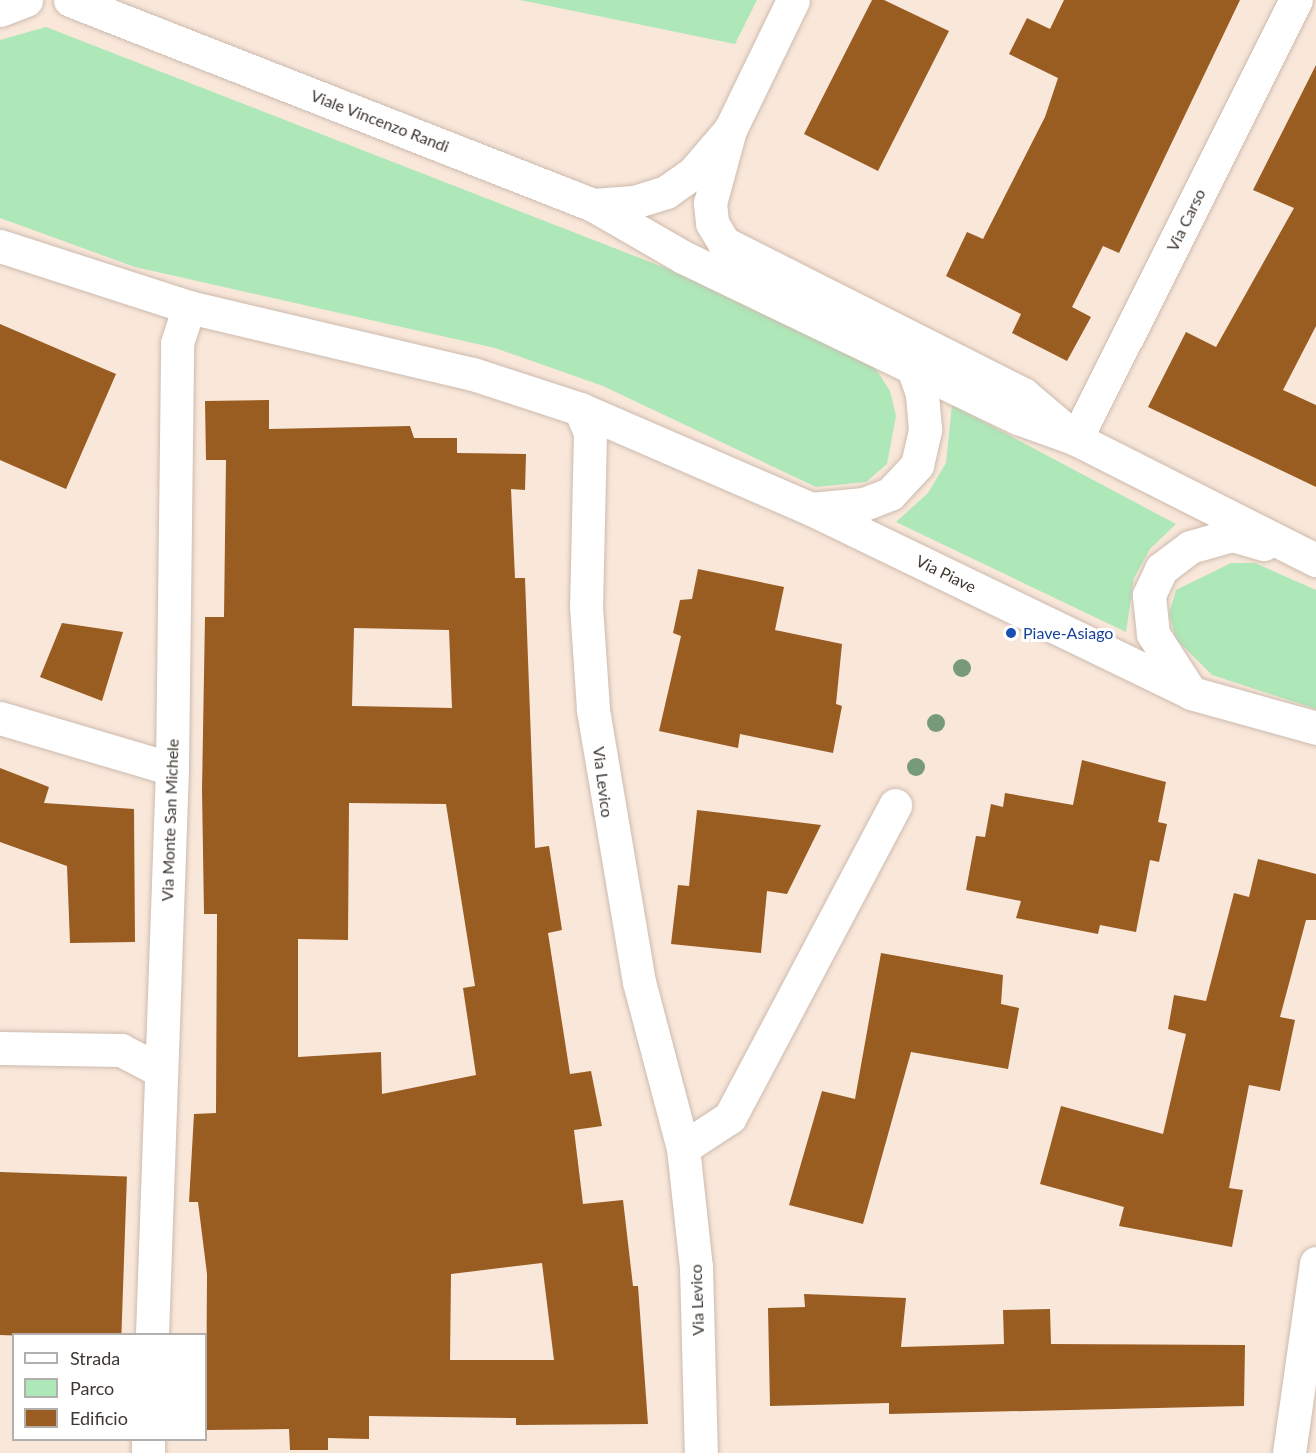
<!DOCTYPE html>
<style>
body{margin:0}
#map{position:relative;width:1316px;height:1453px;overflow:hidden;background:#f9e7da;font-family:Lato,sans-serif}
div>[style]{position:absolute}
.green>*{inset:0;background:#aee7b8}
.building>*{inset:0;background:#995c21;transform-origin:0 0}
.roads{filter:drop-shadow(0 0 2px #ccbbae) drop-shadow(0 0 2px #ccbbae)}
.street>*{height:33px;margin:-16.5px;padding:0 16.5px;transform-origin:16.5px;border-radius:16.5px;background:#fff}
.secondary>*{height:33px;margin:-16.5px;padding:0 16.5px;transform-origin:16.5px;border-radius:16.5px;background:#fff}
.trees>*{width:18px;height:18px;margin:-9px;border-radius:50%;background:#779b79}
.dots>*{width:16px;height:16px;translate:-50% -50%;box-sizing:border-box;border:3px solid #fff;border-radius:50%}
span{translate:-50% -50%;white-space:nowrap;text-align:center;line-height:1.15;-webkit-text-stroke:6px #fff;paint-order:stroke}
.street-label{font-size:16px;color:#3e3832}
.transit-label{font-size:16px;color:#164399}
.left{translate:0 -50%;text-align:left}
.legend{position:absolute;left:12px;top:1333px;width:195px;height:108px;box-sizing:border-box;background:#fff;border:2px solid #b2afad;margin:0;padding:8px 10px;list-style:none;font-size:18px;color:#3e3832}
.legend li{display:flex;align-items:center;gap:12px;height:30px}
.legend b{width:30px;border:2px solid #b2afad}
</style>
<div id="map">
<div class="green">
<i style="clip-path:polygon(520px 0,757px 0,735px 44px)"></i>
<i style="clip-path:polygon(46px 27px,699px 281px,872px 363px,890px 391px,896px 416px,887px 464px,866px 482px,816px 487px,603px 386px,495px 348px,135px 267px,0 218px,0 40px)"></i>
<i style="clip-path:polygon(952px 405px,1176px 524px,1150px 549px,1134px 578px,1126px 632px,896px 522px,928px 493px,946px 463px)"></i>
<i style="clip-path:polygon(1231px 563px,1255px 563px,1316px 590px,1316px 709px,1212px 675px,1176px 639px,1169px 614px,1176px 590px)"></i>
</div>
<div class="building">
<i style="clip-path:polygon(872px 0,884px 0,949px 31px,878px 171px,804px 134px)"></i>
<i style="clip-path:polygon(1064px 0,1240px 0,1119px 253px,1103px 246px,1072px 307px,1091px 317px,1067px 361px,1012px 333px,1021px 314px,946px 276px,967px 232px,983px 239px,1045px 117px,1058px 78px,1009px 54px,1027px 18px,1050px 29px)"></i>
<i style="clip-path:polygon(1316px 65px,1316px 326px,1283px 390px,1316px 405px,1316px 487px,1148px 407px,1186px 332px,1216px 347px,1294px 208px,1253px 190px)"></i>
<i style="clip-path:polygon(0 324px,116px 374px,66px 489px,0 460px)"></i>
<i style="clip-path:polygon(evenodd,269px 400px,269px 429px,410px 426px,414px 438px,457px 438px,457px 453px,526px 454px,525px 490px,511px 489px,515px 578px,525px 578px,535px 848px,549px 846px,562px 930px,548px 933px,570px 1074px,591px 1071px,602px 1126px,574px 1130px,583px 1204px,623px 1200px,633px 1286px,638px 1286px,648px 1424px,516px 1425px,516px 1418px,369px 1416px,369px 1439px,328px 1438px,328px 1450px,290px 1450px,289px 1429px,206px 1430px,207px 1274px,198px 1202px,189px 1202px,194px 1114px,216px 1113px,217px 914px,204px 914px,202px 790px,205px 617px,224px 617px,226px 460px,206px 460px,205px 401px,269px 400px,354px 628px,449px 630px,452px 708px,352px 706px,354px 628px,269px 400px,349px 803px,446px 804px,475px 986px,463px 988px,476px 1075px,382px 1094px,381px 1052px,298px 1057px,298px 939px,348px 940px,349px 803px,269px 400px,542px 1263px,554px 1360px,450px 1360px,451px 1274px,542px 1263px)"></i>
<i style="clip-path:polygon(698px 569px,784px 587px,775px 630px,842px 644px,836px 704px,842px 706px,833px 753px,740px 734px,738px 748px,659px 731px,681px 636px,673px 633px,680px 600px,692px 599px)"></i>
<i style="clip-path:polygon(62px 623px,123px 632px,102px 701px,40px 677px)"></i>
<i style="clip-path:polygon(1082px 760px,1166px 782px,1158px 822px,1167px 824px,1159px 862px,1150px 860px,1136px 932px,1100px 925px,1098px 934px,1016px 918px,1021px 901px,966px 890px,976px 836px,985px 837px,991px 804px,1003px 807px,1005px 793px,1073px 805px)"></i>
<i style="clip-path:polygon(0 768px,49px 787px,44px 803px,134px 809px,135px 942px,70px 943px,67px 866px,0 842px)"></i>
<i style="clip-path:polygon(697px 810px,821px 825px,787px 894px,767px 891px,761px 953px,671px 944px,678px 885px,689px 886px)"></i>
<i style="clip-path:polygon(1258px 859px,1316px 874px,1316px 920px,1306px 920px,1280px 1017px,1295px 1020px,1280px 1091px,1249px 1085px,1229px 1188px,1243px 1190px,1232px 1247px,1119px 1226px,1124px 1207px,1040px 1184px,1061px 1106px,1163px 1134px,1186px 1034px,1168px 1029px,1174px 995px,1206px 1001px,1234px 893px,1249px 897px)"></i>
<i style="clip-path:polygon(881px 953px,1003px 975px,1001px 1004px,1019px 1008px,1008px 1069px,911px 1052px,863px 1224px,789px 1205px,822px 1091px,855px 1099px)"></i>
<i style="left:0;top:1172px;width:127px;height:163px;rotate:2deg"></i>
<i style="clip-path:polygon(804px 1294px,906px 1298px,901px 1347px,1004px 1344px,1003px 1310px,1050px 1309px,1051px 1344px,1245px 1345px,1244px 1406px,889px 1414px,889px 1403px,770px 1406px,768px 1308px,805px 1307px)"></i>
</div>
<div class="roads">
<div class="street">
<i style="left:730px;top:130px;width:76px;rotate:105.3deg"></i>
<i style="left:710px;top:203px;width:20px;rotate:84deg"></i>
<i style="left:712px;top:223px;width:23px;rotate:59deg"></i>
<i style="left:724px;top:243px;width:335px;rotate:26.8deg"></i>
<i style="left:1023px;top:394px;width:70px;rotate:40.3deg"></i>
<i style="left:1076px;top:439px;width:491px;rotate:-63.4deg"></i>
<i style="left:593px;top:205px;width:41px;rotate:-4.2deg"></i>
<i style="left:634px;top:202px;width:34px;rotate:-17deg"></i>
<i style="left:666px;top:192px;width:33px;rotate:-35deg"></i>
<i style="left:693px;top:173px;width:57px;rotate:-49.3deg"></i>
<i style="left:730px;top:130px;width:144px;rotate:-64.1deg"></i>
<i style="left:580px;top:409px;width:26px;rotate:67deg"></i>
<i style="left:590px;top:433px;width:173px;rotate:91.3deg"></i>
<i style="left:586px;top:606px;width:104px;rotate:86.1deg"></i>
<i style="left:593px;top:710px;width:276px;rotate:80.4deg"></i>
<i style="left:639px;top:982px;width:172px;rotate:75.2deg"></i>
<i style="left:683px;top:1148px;width:120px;rotate:83.8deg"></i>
<i style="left:696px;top:1267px;width:186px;rotate:88.5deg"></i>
<i style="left:0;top:718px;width:179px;rotate:16.5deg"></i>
<i style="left:0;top:1048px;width:121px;rotate:0.9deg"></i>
<i style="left:121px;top:1050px;width:45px;rotate:27.7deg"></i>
<i style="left:683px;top:1148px;width:56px;rotate:-33.4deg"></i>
<i style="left:730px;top:1117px;width:353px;rotate:-62.1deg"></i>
<i style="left:152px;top:1334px;width:565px;rotate:-87.97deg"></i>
<i style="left:172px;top:769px;width:426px;rotate:-89.3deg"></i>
<i style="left:177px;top:343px;width:38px;rotate:-72deg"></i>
<i style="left:148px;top:1453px;width:13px;rotate:-90deg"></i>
<i style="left:1289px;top:1453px;width:192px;rotate:-81.9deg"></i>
</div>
<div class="secondary">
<i style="left:70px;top:0;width:562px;rotate:21.4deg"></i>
<i style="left:593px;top:205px;width:104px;rotate:30deg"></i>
<i style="left:683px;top:257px;width:372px;rotate:25.7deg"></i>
<i style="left:1018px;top:418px;width:62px;rotate:19.9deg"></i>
<i style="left:1076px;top:439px;width:269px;rotate:26.8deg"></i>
<i style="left:0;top:10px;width:28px;rotate:-21deg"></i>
<i style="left:0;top:246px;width:199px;rotate:17.9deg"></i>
<i style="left:189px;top:307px;width:292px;rotate:13.3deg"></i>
<i style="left:473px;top:374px;width:113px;rotate:18.1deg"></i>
<i style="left:580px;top:409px;width:252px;rotate:23.4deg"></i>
<i style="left:811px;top:509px;width:422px;rotate:25.8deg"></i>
<i style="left:1191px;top:693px;width:130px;rotate:15.6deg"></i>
<i style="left:811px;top:509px;width:53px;rotate:-5.4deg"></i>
<i style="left:864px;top:504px;width:28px;rotate:-21deg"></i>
<i style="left:890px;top:494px;width:40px;rotate:-47deg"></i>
<i style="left:917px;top:465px;width:37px;rotate:-77deg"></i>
<i style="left:925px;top:429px;width:35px;rotate:-95deg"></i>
<i style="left:922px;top:394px;width:28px;rotate:-109deg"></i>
<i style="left:1189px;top:690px;width:67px;rotate:-122.7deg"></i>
<i style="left:1153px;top:634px;width:39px;rotate:-96deg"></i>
<i style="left:1149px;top:595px;width:29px;rotate:-65deg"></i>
<i style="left:1161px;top:569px;width:36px;rotate:-37deg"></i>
<i style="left:1190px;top:547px;width:44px;rotate:-15.9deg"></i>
<i style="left:1232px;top:535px;width:33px;rotate:16deg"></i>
</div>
</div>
<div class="trees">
<i style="left:962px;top:668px"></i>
<i style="left:936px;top:723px"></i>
<i style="left:916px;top:767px"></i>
</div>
<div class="dots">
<i style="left:1011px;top:633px;background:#1a4fb4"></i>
</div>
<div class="street-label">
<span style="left:380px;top:121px;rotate:21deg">Viale Vincenzo Randi</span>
<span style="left:1186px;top:220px;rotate:-64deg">Via Carso</span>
<span style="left:946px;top:574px;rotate:26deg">Via Piave</span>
<span style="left:603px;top:782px;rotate:83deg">Via Levico</span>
<span style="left:170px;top:820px;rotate:-88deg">Via Monte San Michele</span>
<span style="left:697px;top:1300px;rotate:-92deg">Via Levico</span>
</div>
<div class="transit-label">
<span class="left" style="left:1023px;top:633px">Piave-Asiago</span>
</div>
<ul class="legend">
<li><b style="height:8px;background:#fff"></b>Strada</li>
<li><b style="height:16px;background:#aee7b8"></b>Parco</li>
<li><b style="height:16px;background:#995c21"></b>Edificio</li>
</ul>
</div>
